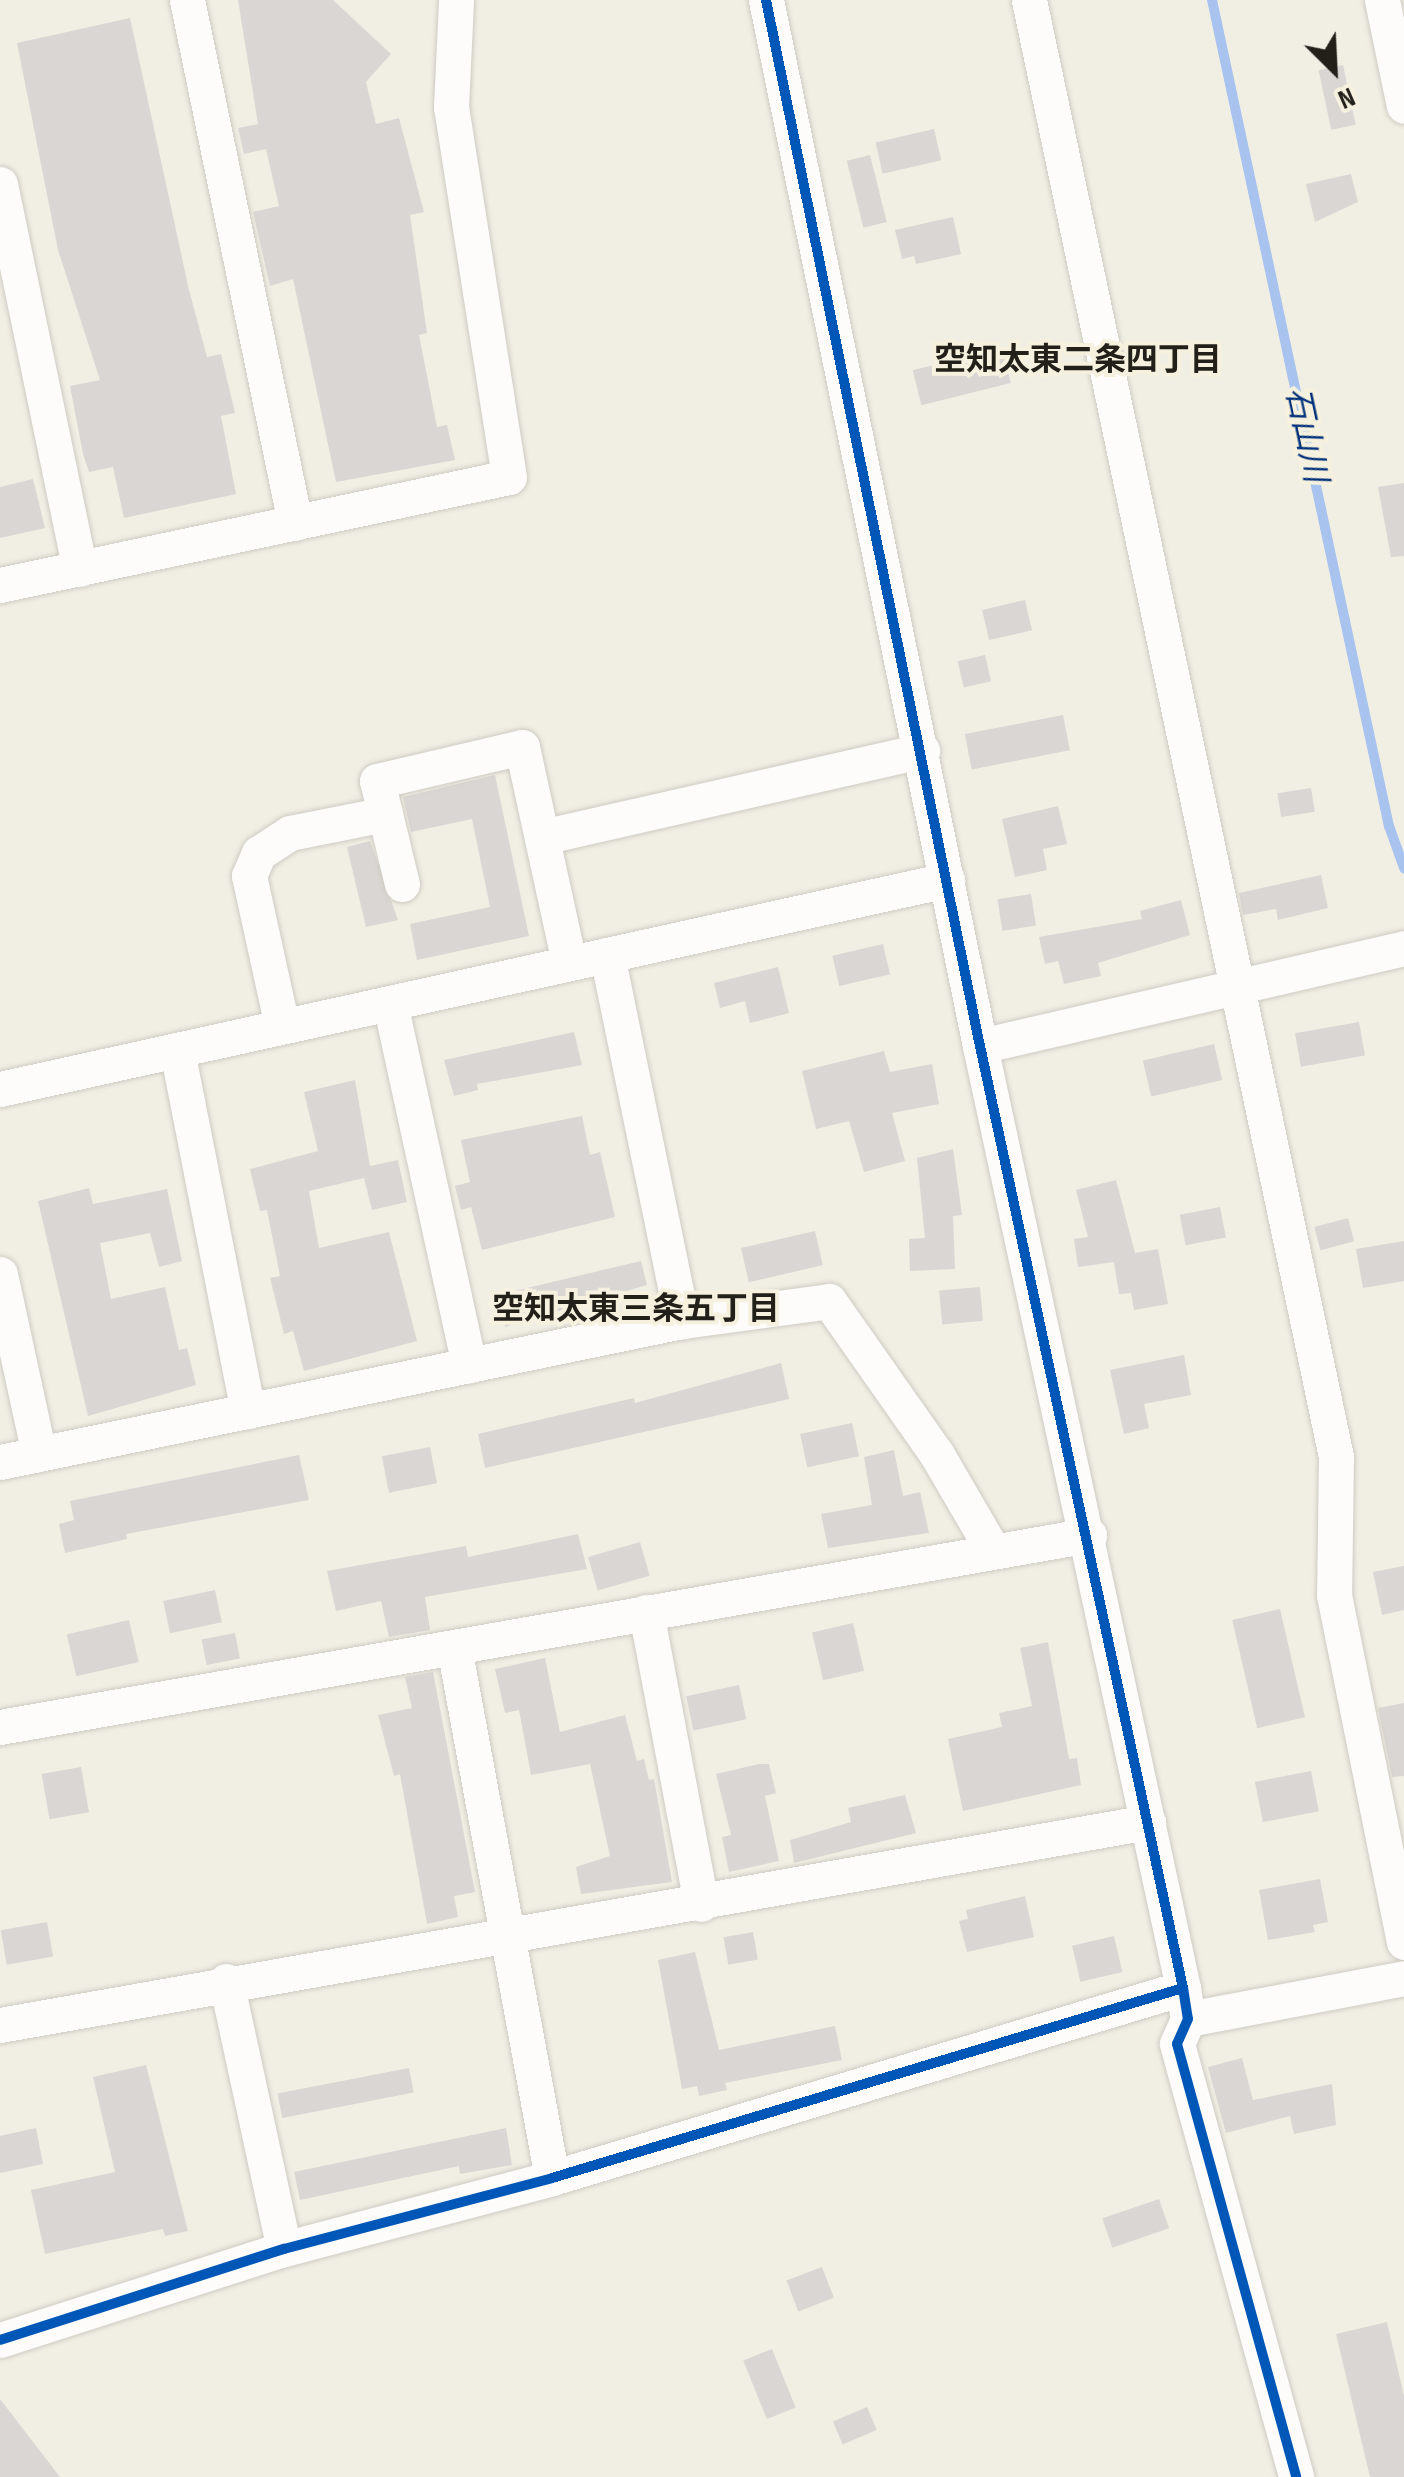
<!DOCTYPE html>
<meta charset="utf-8">
<style>
body{margin:0}
#map{position:relative;width:1404px;height:2477px;overflow:hidden;background:#f1eee4;font-family:"Sofia Sans Condensed","Noto Sans JP",sans-serif}
div>[style]{position:absolute}
.stream>*{height:10px;margin:-5px;padding:0 5px;transform-origin:5px;border-radius:5px;background:#a8c3ee}
.building>*{inset:0;background:#dad6d3;transform-origin:0 0}
.roads{filter:drop-shadow(0 0 2px #cecbc3) drop-shadow(0 0 2px #cecbc3)}
.minor>*{height:35px;margin:-17.5px;padding:0 17.5px;transform-origin:17.5px;border-radius:17.5px;background:#fdfcfb}
.cycleway>*{height:10px;margin:-5px;padding:0 5px;transform-origin:5px;border-radius:5px;background:#0057b8}
span{translate:-50% -50%;white-space:nowrap;text-align:center;line-height:1.15;-webkit-text-stroke:8px #f6f1df;paint-order:stroke}
.neighbourhood-label{font-size:32px;color:#222019;font-weight:700}
.water-label{font-size:32px;color:#003079;font-style:italic}
.north{position:absolute;left:1284px;top:20px;width:100px;height:100px;-webkit-text-stroke:8px #f6f1df;paint-order:stroke;rotate:156deg;font-size:28px;font-weight:700;line-height:40px;text-align:center;color:#222019}
.north::after{content:'';display:block;margin:auto;width:35px;height:45px;background:#222019;clip-path:polygon(50% 0,100% 100%,50% 72%,0 100%)}
</style>
<div id="map">
<div class="stream">
<i style="left:1212px;top:0;width:845px;rotate:77.91deg"></i>
<i style="left:1389px;top:826px;width:45px;rotate:70.3deg"></i>
</div>
<div class="building">
<i style="clip-path:polygon(238px 0,333px 0,391px 54px,366px 82px,376px 124px,399px 118px,424px 212px,410px 215px,427px 333px,419px 335px,437px 427px,447px 425px,455px 460px,336px 482px,293px 279px,270px 286px,253px 212px,279px 206px,266px 149px,244px 154px,238px 128px,258px 124px)"></i>
<i style="clip-path:polygon(130px 18px,189px 290px,207px 357px,221px 354px,235px 413px,221px 416px,236px 494px,124px 518px,113px 467px,89px 472px,83px 454px,70px 386px,100px 380px,58px 250px,17px 43px)"></i>
<i style="left:1343px;top:65px;width:61px;height:25px;rotate:78deg"></i>
<i style="left:934px;top:129px;width:32px;height:60px;rotate:77deg"></i>
<i style="left:870px;top:155px;width:69px;height:24px;rotate:76deg"></i>
<i style="clip-path:polygon(1351px 174px,1358px 202px,1315px 222px,1306px 184px)"></i>
<i style="clip-path:polygon(953px 217px,961px 254px,916px 264px,914px 256px,902px 259px,895px 230px)"></i>
<i style="left:1002px;top:348px;width:36px;height:92px;rotate:76deg"></i>
<i style="clip-path:polygon(33px 479px,45px 528px,0 538px,0 487px)"></i>
<i style="clip-path:polygon(1404px 483px,1404px 556px,1391px 557px,1378px 487px)"></i>
<i style="left:1025px;top:600px;width:31px;height:44px;rotate:77deg"></i>
<i style="left:985px;top:655px;width:27px;height:28px;rotate:77deg"></i>
<i style="left:1063px;top:715px;width:36px;height:100px;rotate:79deg"></i>
<i style="clip-path:polygon(495px 775px,529px 936px,417px 960px,410px 924px,490px 907px,472px 819px,411px 832px,403px 797px)"></i>
<i style="left:1311px;top:788px;width:24px;height:34px;rotate:81deg"></i>
<i style="clip-path:polygon(1058px 806px,1067px 844px,1043px 849px,1047px 870px,1015px 877px,1002px 819px)"></i>
<i style="clip-path:polygon(370px 841px,398px 920px,366px 927px,347px 847px)"></i>
<i style="clip-path:polygon(1321px 875px,1328px 908px,1278px 920px,1276px 909px,1243px 915px,1239px 893px)"></i>
<i style="left:1031px;top:894px;width:32px;height:34px;rotate:81deg"></i>
<i style="clip-path:polygon(1181px 900px,1190px 935px,1098px 963px,1101px 976px,1064px 984px,1058px 961px,1045px 964px,1039px 937px,1142px 919px,1140px 911px)"></i>
<i style="left:883px;top:944px;width:31px;height:52px;rotate:77deg"></i>
<i style="clip-path:polygon(778px 967px,789px 1013px,750px 1023px,745px 1001px,720px 1008px,714px 983px)"></i>
<i style="left:1359px;top:1022px;width:34px;height:65px;rotate:80deg"></i>
<i style="clip-path:polygon(574px 1032px,582px 1065px,477px 1084px,478px 1090px,454px 1096px,444px 1060px)"></i>
<i style="left:1214px;top:1044px;width:37px;height:73px;rotate:77deg"></i>
<i style="clip-path:polygon(884px 1051px,890px 1072px,932px 1064px,939px 1104px,892px 1113px,905px 1161px,864px 1172px,849px 1121px,816px 1129px,802px 1071px)"></i>
<i style="clip-path:polygon(355px 1080px,370px 1166px,398px 1160px,407px 1202px,372px 1210px,364px 1178px,309px 1191px,319px 1248px,389px 1232px,417px 1341px,304px 1371px,293px 1331px,284px 1334px,270px 1278px,280px 1276px,267px 1210px,260px 1211px,250px 1169px,318px 1151px,304px 1092px)"></i>
<i style="clip-path:polygon(582px 1116px,590px 1155px,600px 1152px,615px 1217px,482px 1250px,471px 1207px,461px 1210px,455px 1186px,470px 1182px,461px 1140px)"></i>
<i style="clip-path:polygon(953px 1149px,962px 1215px,953px 1216px,955px 1269px,910px 1271px,909px 1239px,925px 1238px,917px 1158px)"></i>
<i style="clip-path:polygon(1116px 1180px,1135px 1253px,1158px 1249px,1168px 1304px,1134px 1310px,1131px 1293px,1119px 1294px,1114px 1262px,1078px 1267px,1074px 1239px,1088px 1237px,1076px 1190px)"></i>
<i style="clip-path:polygon(89px 1188px,93px 1204px,167px 1189px,182px 1261px,159px 1267px,150px 1233px,100px 1243px,111px 1299px,165px 1287px,179px 1350px,187px 1348px,196px 1385px,88px 1416px,38px 1201px)"></i>
<i style="left:1220px;top:1207px;width:31px;height:41px;rotate:79deg"></i>
<i style="left:1348px;top:1218px;width:24px;height:35px;rotate:75deg"></i>
<i style="left:815px;top:1231px;width:35px;height:76px;rotate:77deg"></i>
<i style="clip-path:polygon(1404px 1241px,1404px 1281px,1363px 1288px,1356px 1249px)"></i>
<i style="clip-path:polygon(641px 1261px,647px 1285px,505px 1327px,497px 1295px)"></i>
<i style="left:980px;top:1287px;width:34px;height:41px;rotate:85deg"></i>
<i style="clip-path:polygon(1184px 1355px,1191px 1395px,1144px 1404px,1149px 1428px,1124px 1434px,1110px 1370px)"></i>
<i style="clip-path:polygon(781px 1363px,789px 1399px,485px 1468px,478px 1434px,634px 1398px,635px 1403px)"></i>
<i style="left:852px;top:1423px;width:34px;height:53px;rotate:78deg"></i>
<i style="left:430px;top:1447px;width:37px;height:49px;rotate:79deg"></i>
<i style="clip-path:polygon(894px 1450px,903px 1496px,920px 1492px,929px 1533px,828px 1548px,821px 1514px,872px 1505px,864px 1457px)"></i>
<i style="clip-path:polygon(299px 1455px,309px 1500px,126px 1534px,127px 1539px,65px 1553px,59px 1524px,74px 1520px,70px 1501px)"></i>
<i style="clip-path:polygon(578px 1534px,587px 1569px,425px 1597px,430px 1630px,389px 1637px,381px 1601px,336px 1611px,327px 1571px,466px 1546px,468px 1557px)"></i>
<i style="left:640px;top:1542px;width:35px;height:54px;rotate:74deg"></i>
<i style="clip-path:polygon(1404px 1566px,1404px 1610px,1382px 1615px,1373px 1572px)"></i>
<i style="left:215px;top:1590px;width:33px;height:53px;rotate:78deg"></i>
<i style="left:1280px;top:1609px;width:111px;height:49px;rotate:77deg"></i>
<i style="left:129px;top:1620px;width:43px;height:64px;rotate:77deg"></i>
<i style="left:853px;top:1623px;width:49px;height:42px;rotate:77deg"></i>
<i style="left:235px;top:1633px;width:26px;height:34px;rotate:79deg"></i>
<i style="clip-path:polygon(1048px 1642px,1069px 1759px,1077px 1758px,1081px 1785px,963px 1811px,948px 1739px,1002px 1727px,999px 1713px,1032px 1706px,1020px 1648px)"></i>
<i style="clip-path:polygon(545px 1658px,560px 1732px,625px 1715px,637px 1761px,644px 1759px,649px 1780px,654px 1779px,672px 1882px,581px 1894px,576px 1867px,610px 1856px,590px 1764px,531px 1775px,519px 1710px,505px 1713px,495px 1669px)"></i>
<i style="clip-path:polygon(433px 1672px,475px 1892px,454px 1896px,458px 1917px,427px 1924px,400px 1774px,394px 1776px,378px 1715px,412px 1708px,405px 1677px)"></i>
<i style="left:739px;top:1685px;width:35px;height:54px;rotate:78deg"></i>
<i style="clip-path:polygon(1404px 1703px,1404px 1776px,1392px 1777px,1378px 1708px)"></i>
<i style="clip-path:polygon(759px 1764px,769px 1764px,776px 1793px,765px 1796px,779px 1861px,729px 1872px,722px 1837px,731px 1835px,716px 1774px)"></i>
<i style="left:81px;top:1767px;width:46px;height:40px;rotate:80deg"></i>
<i style="left:1311px;top:1771px;width:41px;height:57px;rotate:79deg"></i>
<i style="clip-path:polygon(905px 1795px,916px 1833px,794px 1863px,790px 1840px,851px 1822px,848px 1808px)"></i>
<i style="clip-path:polygon(1320px 1879px,1328px 1922px,1313px 1925px,1315px 1932px,1268px 1940px,1259px 1890px)"></i>
<i style="clip-path:polygon(1025px 1896px,1034px 1937px,967px 1952px,959px 1921px,968px 1919px,966px 1910px)"></i>
<i style="left:47px;top:1922px;width:35px;height:47px;rotate:80deg"></i>
<i style="left:753px;top:1932px;width:28px;height:30px;rotate:80deg"></i>
<i style="left:1114px;top:1936px;width:37px;height:43px;rotate:77deg"></i>
<i style="clip-path:polygon(695px 1952px,719px 2050px,835px 2026px,842px 2060px,725px 2083px,727px 2090px,699px 2096px,697px 2086px,682px 2089px,658px 1960px)"></i>
<i style="clip-path:polygon(1242px 2058px,1253px 2100px,1332px 2084px,1336px 2125px,1294px 2134px,1290px 2116px,1226px 2133px,1208px 2067px)"></i>
<i style="clip-path:polygon(146px 2065px,188px 2231px,165px 2236px,163px 2229px,45px 2254px,31px 2190px,115px 2172px,93px 2077px)"></i>
<i style="left:409px;top:2068px;width:25px;height:134px;rotate:79deg"></i>
<i style="clip-path:polygon(36px 2128px,43px 2164px,0 2173px,0 2136px)"></i>
<i style="clip-path:polygon(506px 2128px,512px 2165px,460px 2174px,459px 2166px,300px 2200px,294px 2172px)"></i>
<i style="left:1159px;top:2199px;width:31px;height:60px;rotate:71deg"></i>
<i style="left:822px;top:2267px;width:33px;height:38px;rotate:69deg"></i>
<i style="clip-path:polygon(1387px 2322px,1404px 2396px,1404px 2477px,1370px 2477px,1336px 2334px)"></i>
<i style="left:772px;top:2349px;width:63px;height:31px;rotate:68deg"></i>
<i style="clip-path:polygon(0 2399px,60px 2477px,0 2477px)"></i>
<i style="left:867px;top:2407px;width:25px;height:37px;rotate:67deg"></i>
</div>
<div class="roads">
<div class="minor">
<i style="left:187px;top:0;width:534px;rotate:78.33deg"></i>
<i style="left:766px;top:0;width:1068px;rotate:78.44deg"></i>
<i style="left:980px;top:1046px;width:964px;rotate:77.84deg"></i>
<i style="left:1183px;top:1988px;width:31px;rotate:81deg"></i>
<i style="left:1188px;top:2019px;width:27px;rotate:114deg"></i>
<i style="left:1177px;top:2044px;width:449px;rotate:74.6deg"></i>
<i style="left:1029px;top:0;width:1489px;rotate:78.1deg"></i>
<i style="left:1336px;top:1457px;width:138px;rotate:90.8deg"></i>
<i style="left:1334px;top:1595px;width:354px;rotate:78.6deg"></i>
<i style="left:1382px;top:0;width:108px;rotate:78.3deg"></i>
<i style="left:0;top:184px;width:393px;rotate:78.3deg"></i>
<i style="left:0;top:585px;width:520px;rotate:-11.98deg"></i>
<i style="left:509px;top:477px;width:375px;rotate:-98.9deg"></i>
<i style="left:451px;top:107px;width:107px;rotate:-87.3deg"></i>
<i style="left:542px;top:837px;width:390px;rotate:-12.8deg"></i>
<i style="left:402px;top:884px;width:106px;rotate:-103.6deg"></i>
<i style="left:377px;top:781px;width:149px;rotate:-13.2deg"></i>
<i style="left:522px;top:747px;width:221px;rotate:77.7deg"></i>
<i style="left:607px;top:955px;width:374px;rotate:78.4deg"></i>
<i style="left:390px;top:1003px;width:371px;rotate:77.7deg"></i>
<i style="left:282px;top:1026px;width:154px;rotate:-102.4deg"></i>
<i style="left:249px;top:876px;width:25px;rotate:-67deg"></i>
<i style="left:259px;top:853px;width:37px;rotate:-33deg"></i>
<i style="left:290px;top:833px;width:97px;rotate:-11.3deg"></i>
<i style="left:980px;top:1046px;width:435px;rotate:-13deg"></i>
<i style="left:177px;top:1050px;width:368px;rotate:78.9deg"></i>
<i style="left:0;top:1089px;width:970px;rotate:-12.45deg"></i>
<i style="left:0;top:1274px;width:184px;rotate:77.8deg"></i>
<i style="left:0;top:1462px;width:696px;rotate:-11.68deg"></i>
<i style="left:682px;top:1321px;width:148px;rotate:-7.7deg"></i>
<i style="left:829px;top:1301px;width:186px;rotate:54.9deg"></i>
<i style="left:936px;top:1453px;width:113px;rotate:59.8deg"></i>
<i style="left:646px;top:1612px;width:297px;rotate:79.3deg"></i>
<i style="left:454px;top:1647px;width:540px;rotate:79.54deg"></i>
<i style="left:0;top:1727px;width:1106px;rotate:-10deg"></i>
<i style="left:226px;top:1981px;width:274px;rotate:77.8deg"></i>
<i style="left:1188px;top:2019px;width:220px;rotate:-10.7deg"></i>
<i style="left:0;top:2025px;width:1166px;rotate:-10.03deg"></i>
<i style="left:0;top:2340px;width:298px;rotate:-17.8deg"></i>
<i style="left:284px;top:2249px;width:277px;rotate:-14.8deg"></i>
<i style="left:552px;top:2178px;width:659px;rotate:-16.76deg"></i>
</div>
</div>
<div class="cycleway">
<i style="left:766px;top:0;width:1068px;rotate:78.44deg"></i>
<i style="left:980px;top:1046px;width:964px;rotate:77.84deg"></i>
<i style="left:1183px;top:1988px;width:31px;rotate:81deg"></i>
<i style="left:1188px;top:2019px;width:27px;rotate:114deg"></i>
<i style="left:1177px;top:2044px;width:449px;rotate:74.6deg"></i>
<i style="left:0;top:2340px;width:298px;rotate:-17.8deg"></i>
<i style="left:284px;top:2249px;width:277px;rotate:-14.8deg"></i>
<i style="left:552px;top:2178px;width:659px;rotate:-16.76deg"></i>
</div>
<div class="neighbourhood-label">
<span style="left:1078px;top:361px">空知太東二条四丁目</span>
<span style="left:636px;top:1310px">空知太東三条五丁目</span>
</div>
<div class="water-label">
<span style="left:1305px;top:435px;rotate:78deg">石山川</span>
</div>
<div class="north">N</div>
</div>
